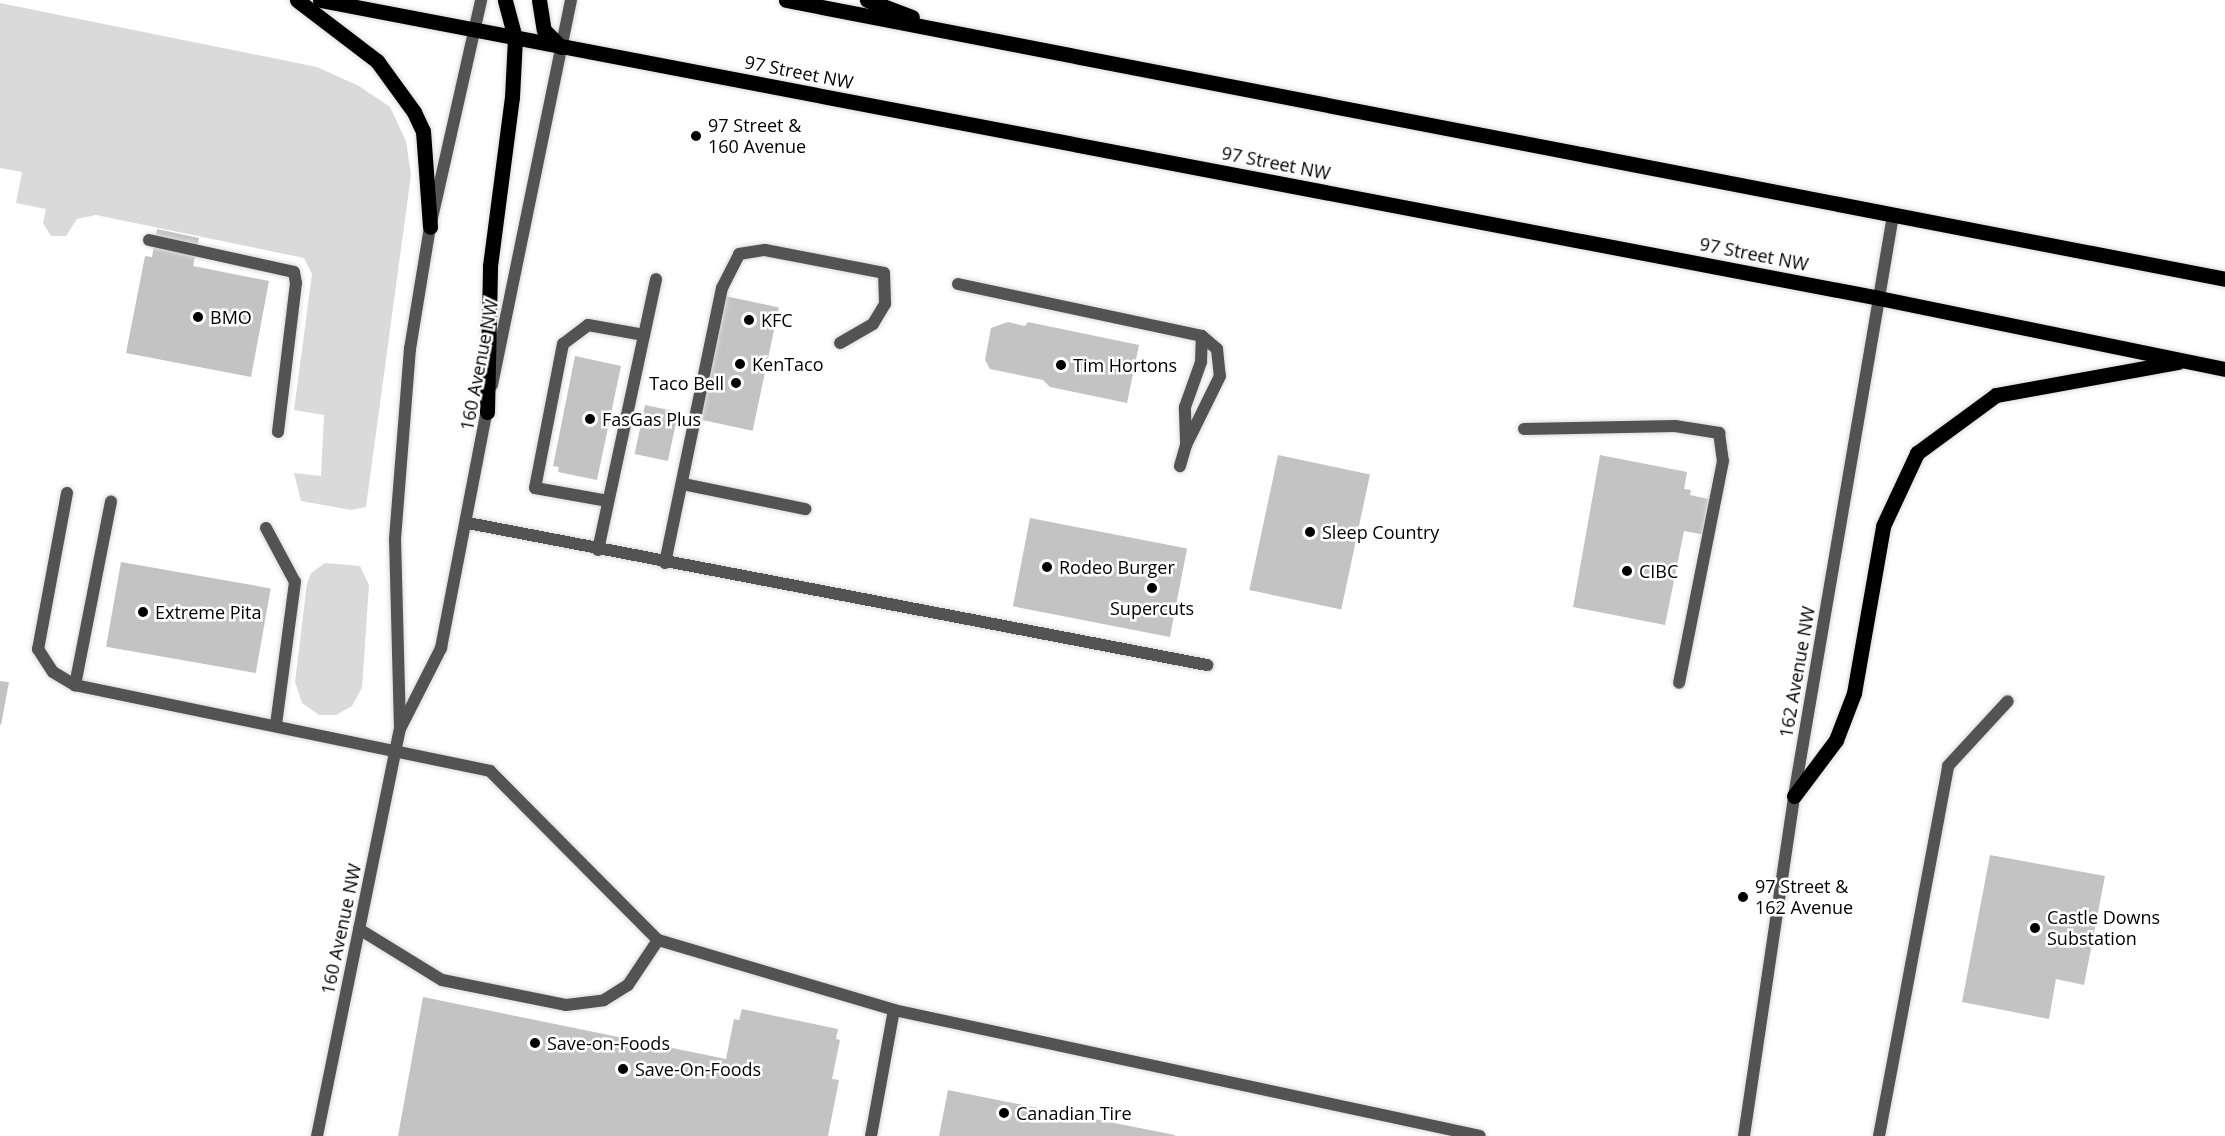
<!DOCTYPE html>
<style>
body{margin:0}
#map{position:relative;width:2225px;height:1136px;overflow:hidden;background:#fff;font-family:"Open Sans",sans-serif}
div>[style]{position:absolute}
.green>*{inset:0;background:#dadada}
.building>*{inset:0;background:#c3c3c3;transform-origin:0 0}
.roads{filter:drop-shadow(0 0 2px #dbdbdb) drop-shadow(0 0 2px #dbdbdb)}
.service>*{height:12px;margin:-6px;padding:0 6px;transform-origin:6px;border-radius:6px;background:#535353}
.minor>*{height:12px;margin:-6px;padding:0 6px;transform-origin:6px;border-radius:6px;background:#535353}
.tertiary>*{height:12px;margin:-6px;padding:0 6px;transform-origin:6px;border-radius:6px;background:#535353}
.primary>*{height:15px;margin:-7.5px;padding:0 7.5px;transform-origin:7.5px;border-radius:7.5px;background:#000}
.dots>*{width:16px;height:16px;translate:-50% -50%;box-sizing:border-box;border:3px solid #fff;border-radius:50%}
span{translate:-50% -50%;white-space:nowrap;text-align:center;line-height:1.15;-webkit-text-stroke:5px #fff;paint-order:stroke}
.street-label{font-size:18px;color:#000}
.poi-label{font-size:18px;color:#000}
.left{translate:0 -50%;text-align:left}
.right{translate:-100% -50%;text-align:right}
</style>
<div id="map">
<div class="green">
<i style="clip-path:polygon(0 3px,317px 67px,359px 86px,390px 107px,406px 141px,411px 175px,366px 507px,351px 510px,301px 501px,294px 473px,321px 476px,324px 415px,294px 410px,312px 274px,304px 258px,96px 215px,77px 219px,66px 236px,51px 236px,43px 223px,46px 209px,16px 203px,22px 172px,0 168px)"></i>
<i style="clip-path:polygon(325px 563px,360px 566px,369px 585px,362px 688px,352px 706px,336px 715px,319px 715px,302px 703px,295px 682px,307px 583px,311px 573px)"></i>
</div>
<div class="building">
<i style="clip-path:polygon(157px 229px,199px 238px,193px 266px,269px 281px,251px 377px,126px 353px,145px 256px,152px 257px)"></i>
<i style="left:725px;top:296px;width:55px;height:126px;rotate:12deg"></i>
<i style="clip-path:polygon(1008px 322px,1025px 326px,1028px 322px,1139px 345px,1127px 403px,1050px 387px,1043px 380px,990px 369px,985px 360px,991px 328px)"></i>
<i style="clip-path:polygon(575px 356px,621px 366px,597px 480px,558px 472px,559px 467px,553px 466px)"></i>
<i style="left:645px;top:405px;width:34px;height:50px;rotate:12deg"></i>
<i style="left:1278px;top:455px;width:94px;height:138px;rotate:12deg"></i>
<i style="clip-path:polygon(1600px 455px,1687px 472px,1684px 489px,1691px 490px,1690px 495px,1718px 501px,1711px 536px,1684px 531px,1665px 625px,1573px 607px)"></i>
<i style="left:1030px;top:518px;width:160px;height:90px;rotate:11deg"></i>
<i style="left:121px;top:562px;width:152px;height:86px;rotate:10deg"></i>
<i style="clip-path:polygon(0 681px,9px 682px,1px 725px,0 724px)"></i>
<i style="clip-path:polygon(1990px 855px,2105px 876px,2084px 985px,2056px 979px,2049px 1019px,1962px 1002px)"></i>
<i style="clip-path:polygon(423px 997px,726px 1059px,734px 1019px,739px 1020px,742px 1009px,838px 1029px,836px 1039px,840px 1040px,832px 1079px,839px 1080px,828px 1136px,398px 1136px)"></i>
<i style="clip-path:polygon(948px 1090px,1175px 1135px,1175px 1136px,939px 1136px)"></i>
</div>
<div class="roads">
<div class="service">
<i style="left:149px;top:240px;width:148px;rotate:12.4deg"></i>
<i style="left:294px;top:272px;width:11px;rotate:80deg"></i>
<i style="left:296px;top:283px;width:150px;rotate:96.9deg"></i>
<i style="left:958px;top:284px;width:249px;rotate:12deg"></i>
<i style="left:1202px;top:336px;width:20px;rotate:41deg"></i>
<i style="left:1217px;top:349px;width:27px;rotate:84deg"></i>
<i style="left:1220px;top:376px;width:77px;rotate:116.2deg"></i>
<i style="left:1186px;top:445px;width:22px;rotate:106deg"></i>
<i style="left:1524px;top:429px;width:151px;rotate:-1.1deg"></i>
<i style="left:1675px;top:426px;width:45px;rotate:9deg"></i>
<i style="left:1719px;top:433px;width:28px;rotate:82deg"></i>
<i style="left:1723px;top:461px;width:226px;rotate:101.2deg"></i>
<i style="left:1186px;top:441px;width:34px;rotate:-92deg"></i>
<i style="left:1185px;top:407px;width:48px;rotate:-70.4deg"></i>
<i style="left:1201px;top:362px;width:26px;rotate:-88deg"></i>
<i style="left:683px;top:484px;width:125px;rotate:11.6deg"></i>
<i style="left:67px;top:493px;width:159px;rotate:100.5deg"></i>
<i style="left:38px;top:649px;width:27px;rotate:57deg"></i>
<i style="left:53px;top:672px;width:26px;rotate:31deg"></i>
<i style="left:75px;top:685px;width:424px;rotate:11.7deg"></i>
<i style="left:490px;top:771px;width:238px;rotate:45.2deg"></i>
<i style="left:658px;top:940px;width:246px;rotate:16.5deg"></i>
<i style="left:894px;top:1010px;width:599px;rotate:12.13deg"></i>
<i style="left:608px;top:501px;width:74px;rotate:-169.9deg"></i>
<i style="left:535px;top:488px;width:147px;rotate:-79deg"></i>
<i style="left:563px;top:344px;width:31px;rotate:-37deg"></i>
<i style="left:588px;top:325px;width:57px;rotate:10.1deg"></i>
<i style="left:468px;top:523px;width:753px;rotate:10.88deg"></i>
<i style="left:266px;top:528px;width:61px;rotate:61.8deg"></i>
<i style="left:295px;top:582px;width:144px;rotate:97.6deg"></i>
<i style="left:598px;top:550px;width:277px;rotate:-77.9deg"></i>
<i style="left:665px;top:563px;width:281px;rotate:-78.3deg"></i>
<i style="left:722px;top:288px;width:38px;rotate:-63deg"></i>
<i style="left:739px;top:254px;width:26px;rotate:-9deg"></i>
<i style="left:765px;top:250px;width:121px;rotate:10.9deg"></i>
<i style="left:884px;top:273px;width:31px;rotate:88deg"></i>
<i style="left:885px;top:304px;width:23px;rotate:121deg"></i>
<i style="left:873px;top:324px;width:38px;rotate:150deg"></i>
<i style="left:75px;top:685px;width:187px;rotate:-78.9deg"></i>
<i style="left:359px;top:929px;width:97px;rotate:31.6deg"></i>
<i style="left:442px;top:980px;width:126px;rotate:11.4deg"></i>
<i style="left:566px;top:1005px;width:38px;rotate:-7deg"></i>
<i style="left:604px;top:1000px;width:28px;rotate:-32deg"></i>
<i style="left:628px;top:985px;width:54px;rotate:-56.3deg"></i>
<i style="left:871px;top:1136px;width:128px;rotate:-79.7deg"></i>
<i style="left:1879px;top:1136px;width:376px;rotate:-79.4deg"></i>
<i style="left:1948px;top:766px;width:88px;rotate:-47.3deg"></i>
</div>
<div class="minor">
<i style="left:1879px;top:298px;width:84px;rotate:-80.4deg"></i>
</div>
<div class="tertiary">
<i style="left:492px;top:385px;width:393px;rotate:-78.4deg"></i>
<i style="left:401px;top:727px;width:89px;rotate:-63.1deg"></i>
<i style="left:441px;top:648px;width:248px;rotate:-79.1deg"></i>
<i style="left:317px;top:1136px;width:416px;rotate:-78.5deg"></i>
<i style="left:400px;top:728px;width:189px;rotate:-91.5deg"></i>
<i style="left:395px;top:539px;width:191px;rotate:-85.5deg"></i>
<i style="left:410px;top:349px;width:124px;rotate:-80.7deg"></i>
<i style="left:430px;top:227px;width:233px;rotate:-77.3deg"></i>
<i style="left:1744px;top:1136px;width:344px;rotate:-81.6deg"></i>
<i style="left:1794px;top:796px;width:505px;rotate:-80.31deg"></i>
</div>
<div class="primary">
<i style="left:297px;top:0;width:101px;rotate:37.3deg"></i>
<i style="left:377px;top:61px;width:63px;rotate:54deg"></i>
<i style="left:414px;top:112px;width:21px;rotate:65deg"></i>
<i style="left:423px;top:131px;width:96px;rotate:85.8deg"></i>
<i style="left:320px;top:0;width:1587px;rotate:10.82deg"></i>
<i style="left:1879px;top:298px;width:353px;rotate:11.6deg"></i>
<i style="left:539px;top:0;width:30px;rotate:81deg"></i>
<i style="left:544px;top:30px;width:24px;rotate:45deg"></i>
<i style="left:786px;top:0;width:1466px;rotate:10.97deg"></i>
<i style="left:867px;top:0;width:48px;rotate:20.7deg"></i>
<i style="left:487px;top:412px;width:146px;rotate:-88.8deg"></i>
<i style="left:490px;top:266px;width:170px;rotate:-82.6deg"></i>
<i style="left:512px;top:97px;width:59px;rotate:-87.1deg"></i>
<i style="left:515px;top:38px;width:39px;rotate:-105deg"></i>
<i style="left:1794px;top:796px;width:70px;rotate:-53.1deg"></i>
<i style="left:1836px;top:740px;width:50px;rotate:-69deg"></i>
<i style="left:1854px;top:693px;width:169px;rotate:-80.1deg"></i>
<i style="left:1883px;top:526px;width:81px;rotate:-65deg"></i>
<i style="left:1917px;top:453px;width:98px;rotate:-36.3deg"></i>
<i style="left:1996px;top:395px;width:185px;rotate:-10.3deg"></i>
</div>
</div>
<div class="dots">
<i style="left:696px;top:136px;background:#000"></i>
<i style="left:198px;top:317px;background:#000"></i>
<i style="left:749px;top:320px;background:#000"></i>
<i style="left:740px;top:364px;background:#000"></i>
<i style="left:1061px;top:365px;background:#000"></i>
<i style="left:736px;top:383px;background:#000"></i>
<i style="left:590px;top:419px;background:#000"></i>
<i style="left:1310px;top:532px;background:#000"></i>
<i style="left:1047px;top:567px;background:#000"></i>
<i style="left:1627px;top:571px;background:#000"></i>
<i style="left:1152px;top:588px;background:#000"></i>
<i style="left:143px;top:612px;background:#000"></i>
<i style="left:1743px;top:897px;background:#000"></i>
<i style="left:2035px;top:928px;background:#000"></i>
<i style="left:535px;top:1043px;background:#000"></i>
<i style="left:623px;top:1069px;background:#000"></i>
<i style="left:1004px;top:1113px;background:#000"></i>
</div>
<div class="street-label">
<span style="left:799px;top:72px;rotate:11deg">97 Street NW</span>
<span style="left:1276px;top:163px;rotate:11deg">97 Street NW</span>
<span style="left:1754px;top:254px;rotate:11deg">97 Street NW</span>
<span style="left:479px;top:365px;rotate:-79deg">160 Avenue NW</span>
<span style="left:1797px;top:672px;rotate:-80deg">162 Avenue NW</span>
<span style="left:341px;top:929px;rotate:-78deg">160 Avenue NW</span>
</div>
<div class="poi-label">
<span class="left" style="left:708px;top:136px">97 Street &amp;<br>160 Avenue</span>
<span class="left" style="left:210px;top:317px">BMO</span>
<span class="left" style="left:761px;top:320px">KFC</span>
<span class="left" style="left:752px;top:364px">KenTaco</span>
<span class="left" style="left:1073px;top:365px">Tim Hortons</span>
<span class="right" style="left:724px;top:383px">Taco Bell</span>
<span class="left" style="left:602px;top:419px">FasGas Plus</span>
<span class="left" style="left:1322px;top:532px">Sleep Country</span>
<span class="left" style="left:1059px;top:567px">Rodeo Burger</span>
<span class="left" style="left:1639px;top:571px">CIBC</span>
<span style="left:1152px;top:608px">Supercuts</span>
<span class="left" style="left:155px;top:612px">Extreme Pita</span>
<span class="left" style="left:1755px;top:897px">97 Street &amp;<br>162 Avenue</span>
<span class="left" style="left:2047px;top:928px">Castle Downs<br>Substation</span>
<span class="left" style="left:547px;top:1043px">Save-on-Foods</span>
<span class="left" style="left:635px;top:1069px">Save-On-Foods</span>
<span class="left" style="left:1016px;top:1113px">Canadian Tire</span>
</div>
</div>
